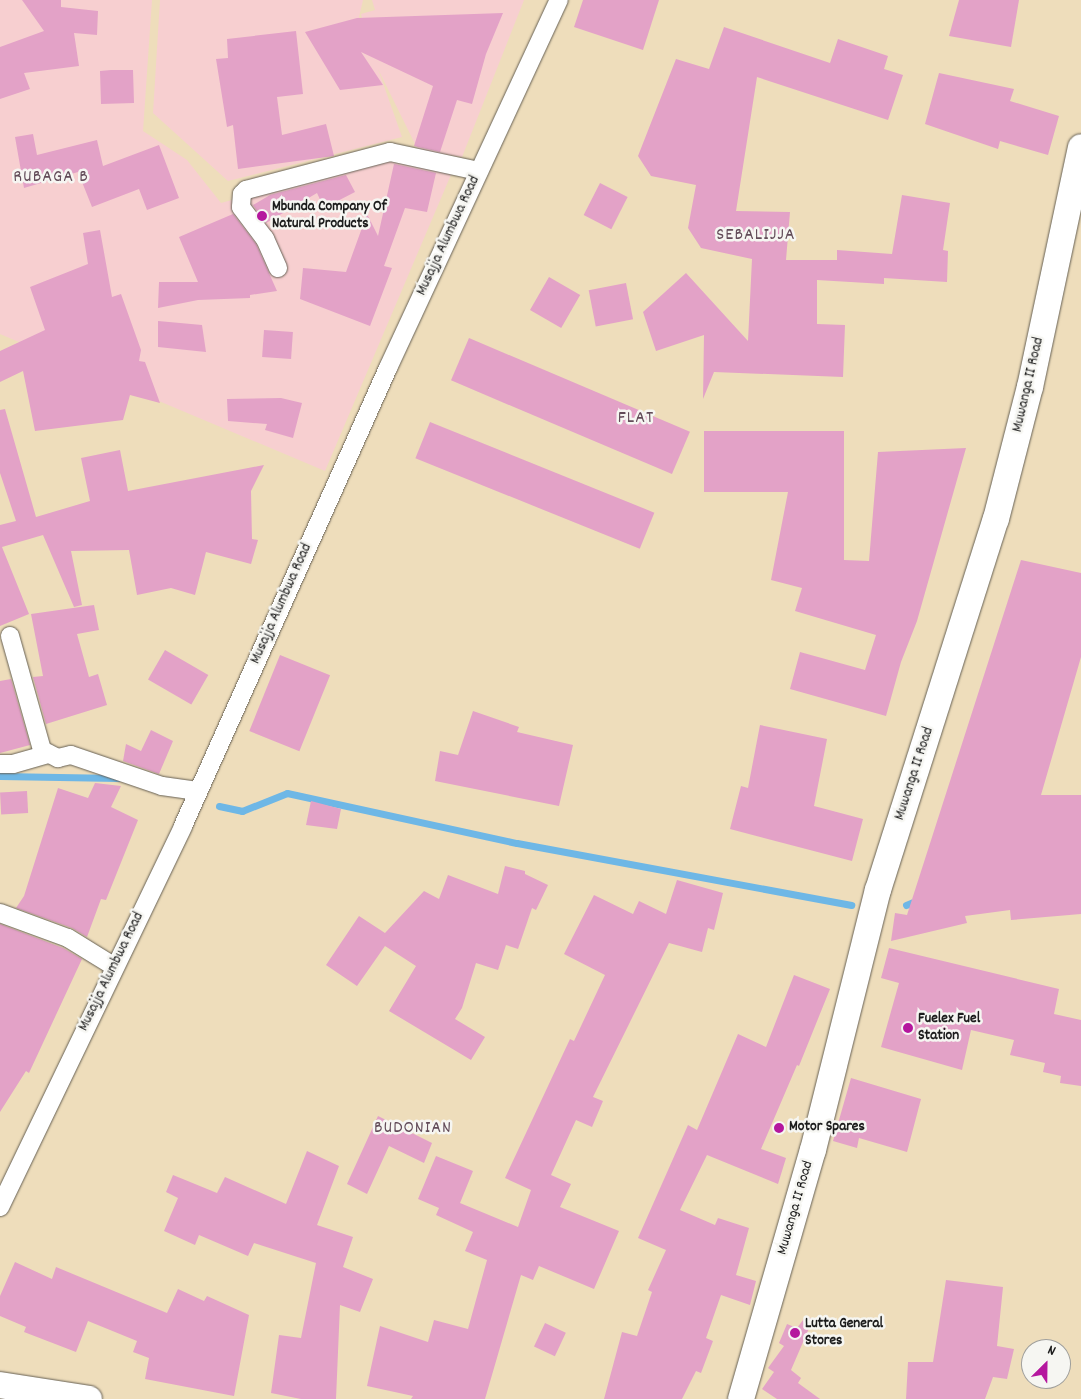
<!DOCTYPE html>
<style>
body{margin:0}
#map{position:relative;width:1081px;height:1399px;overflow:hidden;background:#edb;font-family:Dekko,sans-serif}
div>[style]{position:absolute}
.built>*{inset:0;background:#f7cfd0}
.stream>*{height:7px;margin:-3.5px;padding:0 3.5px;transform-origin:3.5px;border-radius:3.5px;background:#6eb7e6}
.building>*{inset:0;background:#e3a2c7;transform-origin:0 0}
.roads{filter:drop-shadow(0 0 1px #666054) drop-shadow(0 0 1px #666054)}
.street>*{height:18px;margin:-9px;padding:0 9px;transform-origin:9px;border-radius:9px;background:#fff}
.secondary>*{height:26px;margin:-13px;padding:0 13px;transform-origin:13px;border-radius:13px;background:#fff}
.dots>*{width:14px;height:14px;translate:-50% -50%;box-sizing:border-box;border:2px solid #f6f6f2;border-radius:50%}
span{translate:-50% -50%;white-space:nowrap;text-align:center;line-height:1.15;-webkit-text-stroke:5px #f6f6f2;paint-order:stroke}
.poi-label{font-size:15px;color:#1c1c1c;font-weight:700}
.left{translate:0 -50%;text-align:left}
.street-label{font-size:15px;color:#1c1c1c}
.quarter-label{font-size:18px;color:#624b58;letter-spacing:1px}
.north{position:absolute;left:1021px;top:1339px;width:50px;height:50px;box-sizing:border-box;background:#f6f6f2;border:1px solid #9f9f9c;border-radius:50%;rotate:23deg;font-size:14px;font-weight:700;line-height:20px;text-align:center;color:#1c1c1c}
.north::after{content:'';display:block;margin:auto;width:18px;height:22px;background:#b5179e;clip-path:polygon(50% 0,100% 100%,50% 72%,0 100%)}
</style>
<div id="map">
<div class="built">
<i style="clip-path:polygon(0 0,152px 0,143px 131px,187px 160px,221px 203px,377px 160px,453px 170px,325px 471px,0 334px)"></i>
<i style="clip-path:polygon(160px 0,363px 0,359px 17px,369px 44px,361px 14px,375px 10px,372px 0,524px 0,462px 157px,418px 150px,378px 69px,402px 137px,228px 181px,153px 113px)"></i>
</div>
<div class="stream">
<i style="left:0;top:776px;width:118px;rotate:1deg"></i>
<i style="left:219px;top:806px;width:24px;rotate:12deg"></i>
<i style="left:242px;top:811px;width:48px;rotate:-21.8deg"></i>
<i style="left:287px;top:793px;width:235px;rotate:12.3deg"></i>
<i style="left:517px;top:843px;width:340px;rotate:10.5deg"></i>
<i style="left:906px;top:905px;width:13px;rotate:-23deg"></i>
</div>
<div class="building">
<i style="clip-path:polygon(22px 0,61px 0,61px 7px,98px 11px,97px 35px,74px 33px,79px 66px,24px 73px,30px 89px,0 99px,0 47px,44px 31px)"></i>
<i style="clip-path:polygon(583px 0,659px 0,643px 50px,574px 27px)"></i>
<i style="clip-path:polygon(959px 0,1019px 0,1011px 47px,949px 36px)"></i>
<i style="clip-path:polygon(503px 13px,486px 54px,472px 104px,457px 100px,440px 152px,414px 146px,433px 86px,361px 52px,383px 85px,340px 90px,305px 32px,357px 18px)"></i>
<i style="clip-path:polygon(724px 27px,830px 63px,838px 39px,888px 56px,884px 69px,903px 75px,888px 120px,757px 77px,736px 211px,790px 212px,786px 260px,837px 260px,837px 250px,892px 254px,902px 195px,950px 203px,943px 250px,948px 251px,947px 282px,884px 278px,884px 284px,817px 280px,817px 324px,845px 325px,843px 377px,714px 372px,703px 399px,704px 335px,656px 351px,643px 312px,686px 273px,748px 341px,752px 259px,701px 248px,688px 228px,696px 185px,651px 176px,638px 156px,676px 59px,709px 69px)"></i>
<i style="clip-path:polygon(296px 31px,303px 94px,277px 97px,282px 135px,326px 124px,334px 156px,238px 169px,233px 125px,227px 127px,216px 59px,228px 58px,227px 39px)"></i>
<i style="clip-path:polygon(111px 70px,133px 70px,134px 103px,101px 104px,100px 71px)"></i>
<i style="clip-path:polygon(939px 73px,1014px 89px,1010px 101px,1059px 116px,1048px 155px,1000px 141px,998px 149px,925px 124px)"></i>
<i style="clip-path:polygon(33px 134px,37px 155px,97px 140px,103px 166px,159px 145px,179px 198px,147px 210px,139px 189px,92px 207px,78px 172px,24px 188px,15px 137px)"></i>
<i style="clip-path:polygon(394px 164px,436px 173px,427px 212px,405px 208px,384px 266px,392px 268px,370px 326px,300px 299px,303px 268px,346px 272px,367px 214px,378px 236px)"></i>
<i style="clip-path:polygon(346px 175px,355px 192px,324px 208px,317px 193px,266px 223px,253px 205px,270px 195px)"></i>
<i style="left:600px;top:183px;width:31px;height:36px;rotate:27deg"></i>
<i style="clip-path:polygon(233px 214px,256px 244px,277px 291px,250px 295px,250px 298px,198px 300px,158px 308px,159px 282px,198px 282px,179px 237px)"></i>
<i style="clip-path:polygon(100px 230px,112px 297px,121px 294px,141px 350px,139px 361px,145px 362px,160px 403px,130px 395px,123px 420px,35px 431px,23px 371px,0 382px,0 351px,45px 330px,30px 287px,88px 264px,83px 233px)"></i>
<i style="left:549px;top:277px;width:36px;height:38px;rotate:30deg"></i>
<i style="left:626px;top:283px;width:37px;height:38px;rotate:79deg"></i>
<i style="clip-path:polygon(158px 321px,202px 325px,206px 352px,158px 347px)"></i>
<i style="left:264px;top:330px;width:29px;height:27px;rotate:4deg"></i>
<i style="left:469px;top:338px;width:240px;height:46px;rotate:23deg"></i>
<i style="clip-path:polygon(281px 398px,302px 403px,293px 438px,265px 430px,267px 424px,228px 421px,227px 399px)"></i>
<i style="clip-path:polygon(5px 409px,36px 517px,90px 501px,81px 458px,120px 450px,128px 491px,264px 465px,251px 491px,252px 539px,258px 540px,251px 564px,206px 552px,195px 595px,171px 588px,137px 595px,129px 550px,71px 551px,82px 605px,74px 607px,43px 535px,2px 547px,29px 614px,0 626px,0 525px,16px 521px,0 473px,0 410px)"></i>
<i style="left:430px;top:422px;width:242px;height:39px;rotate:22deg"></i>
<i style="clip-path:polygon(704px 431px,844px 431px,844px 560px,869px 561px,878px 452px,966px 448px,917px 621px,901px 662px,886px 716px,790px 689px,800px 652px,865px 670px,876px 635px,795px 611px,802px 588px,771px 580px,788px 492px,704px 492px)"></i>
<i style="clip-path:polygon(1021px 560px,1081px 573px,1081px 657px,1041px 795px,1081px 795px,1081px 914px,1011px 920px,1010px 910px,965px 916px,967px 923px,891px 941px,895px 913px,907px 915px)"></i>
<i style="clip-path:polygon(94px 605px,99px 630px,77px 634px,89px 677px,98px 674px,107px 705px,46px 724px,33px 677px,43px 676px,31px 614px)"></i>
<i style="left:165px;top:650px;width:50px;height:34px;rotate:30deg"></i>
<i style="left:280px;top:655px;width:54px;height:82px;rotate:22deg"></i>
<i style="clip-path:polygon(11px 679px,30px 745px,0 753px,0 681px)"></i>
<i style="clip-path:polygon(473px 711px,519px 727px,517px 732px,573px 745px,559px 806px,435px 781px,440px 751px,458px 755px)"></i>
<i style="clip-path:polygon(760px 725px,827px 739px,814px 806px,863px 819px,852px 861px,730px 829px,741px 786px,748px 788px)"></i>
<i style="clip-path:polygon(151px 730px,173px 741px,159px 774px,123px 761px,126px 744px,141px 751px)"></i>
<i style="clip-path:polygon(95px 783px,121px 786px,111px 807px,138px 820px,106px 900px,101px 899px,87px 937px,72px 928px,16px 908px,24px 896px,58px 788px,88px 798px)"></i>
<i style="left:27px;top:791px;width:22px;height:27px;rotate:87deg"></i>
<i style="clip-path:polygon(311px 801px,341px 809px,337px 829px,306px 825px)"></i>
<i style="clip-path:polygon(505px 866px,525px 871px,525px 874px,548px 885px,536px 910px,532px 908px,518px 949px,506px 945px,498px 970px,476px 963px,462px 1008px,455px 1019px,485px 1037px,471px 1060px,389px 1011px,416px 966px,385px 946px,357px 986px,326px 965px,359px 916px,385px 933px,424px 891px,439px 899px,448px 875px,498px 894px)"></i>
<i style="clip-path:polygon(677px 880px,723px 893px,714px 930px,708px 928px,702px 952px,669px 943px,593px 1097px,603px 1101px,592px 1127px,576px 1120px,551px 1175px,571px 1184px,560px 1207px,619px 1231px,594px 1289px,539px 1266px,533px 1280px,521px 1275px,485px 1399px,411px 1399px,413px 1396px,367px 1386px,380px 1326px,428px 1342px,434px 1320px,468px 1329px,487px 1260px,465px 1251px,473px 1232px,436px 1215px,439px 1208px,418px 1199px,436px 1156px,473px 1171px,460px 1203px,518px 1227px,531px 1190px,505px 1178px,570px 1039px,574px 1041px,605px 975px,564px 954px,594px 895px,633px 914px,639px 901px,666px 914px)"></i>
<i style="clip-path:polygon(0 924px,63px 948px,82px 959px,29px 1073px,26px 1071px,0 1112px)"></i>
<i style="clip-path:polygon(889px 948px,1059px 989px,1054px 1014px,1081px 1020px,1081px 1086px,1060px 1083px,1061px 1076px,1043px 1072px,1045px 1063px,1010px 1055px,1014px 1040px,971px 1030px,962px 1070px,881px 1047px,899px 983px,881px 978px)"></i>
<i style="clip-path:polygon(794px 975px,830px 989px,799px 1066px,797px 1065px,761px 1149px,786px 1158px,778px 1184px,707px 1155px,680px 1210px,715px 1225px,718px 1218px,749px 1228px,736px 1275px,756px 1281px,750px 1305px,721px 1295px,706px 1338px,713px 1341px,701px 1373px,696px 1371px,682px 1399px,604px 1399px,622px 1332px,637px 1336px,652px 1292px,648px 1290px,666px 1250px,638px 1238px,688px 1125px,697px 1130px,738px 1034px,766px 1047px)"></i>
<i style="clip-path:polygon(851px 1078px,921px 1099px,907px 1152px,859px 1138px,857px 1148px,833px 1141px)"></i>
<i style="clip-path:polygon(378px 1116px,432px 1143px,424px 1163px,389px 1146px,367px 1194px,347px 1184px)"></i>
<i style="clip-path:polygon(307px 1151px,339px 1166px,317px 1225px,353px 1237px,343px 1267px,373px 1279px,360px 1312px,340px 1305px,336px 1399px,301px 1399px,271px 1393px,279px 1335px,301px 1338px,316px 1263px,254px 1243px,248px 1256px,199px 1235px,195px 1245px,164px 1231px,178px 1198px,166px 1192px,173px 1175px,217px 1193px,225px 1177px,286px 1204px)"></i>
<i style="clip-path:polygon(15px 1262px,52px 1279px,56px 1267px,167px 1313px,178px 1289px,204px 1301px,207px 1296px,249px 1315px,234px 1396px,145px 1379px,149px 1358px,133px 1352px,137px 1341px,88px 1321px,76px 1352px,24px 1332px,26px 1327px,0 1316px,0 1296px)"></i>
<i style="clip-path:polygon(946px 1280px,1003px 1287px,997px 1346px,1014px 1349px,1007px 1379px,993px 1377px,985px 1399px,906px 1399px,908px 1362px,933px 1362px)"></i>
<i style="clip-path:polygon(806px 1316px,813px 1319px,791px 1370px,801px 1378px,798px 1383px,820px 1399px,777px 1399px,762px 1389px,774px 1372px,768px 1368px,784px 1346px,779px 1343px,787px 1324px,797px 1328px)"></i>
<i style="left:545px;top:1323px;width:23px;height:26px;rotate:25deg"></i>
</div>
<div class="roads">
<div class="street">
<i style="left:278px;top:268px;width:32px;rotate:-114deg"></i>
<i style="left:265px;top:239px;width:40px;rotate:-127deg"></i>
<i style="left:241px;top:207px;width:13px;rotate:-86deg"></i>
<i style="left:242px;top:194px;width:6px;rotate:-45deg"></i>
<i style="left:246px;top:190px;width:149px;rotate:-14.8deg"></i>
<i style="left:390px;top:152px;width:91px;rotate:12.1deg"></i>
<i style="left:10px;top:636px;width:118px;rotate:74.3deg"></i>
<i style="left:42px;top:750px;width:18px;rotate:27deg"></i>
<i style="left:58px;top:758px;width:13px;rotate:-13deg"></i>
<i style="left:71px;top:755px;width:96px;rotate:18.8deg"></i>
<i style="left:162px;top:786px;width:36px;rotate:8deg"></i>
<i style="left:0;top:764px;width:13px"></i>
<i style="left:13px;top:764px;width:37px;rotate:-16deg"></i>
<i style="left:0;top:913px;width:72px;rotate:20.2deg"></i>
<i style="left:68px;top:938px;width:55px;rotate:31.7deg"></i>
<i style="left:0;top:1207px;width:423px;rotate:-64.3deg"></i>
<i style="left:183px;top:826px;width:502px;rotate:-65.89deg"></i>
<i style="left:388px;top:368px;width:406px;rotate:-65.1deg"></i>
</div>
<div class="secondary">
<i style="left:0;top:1385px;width:90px;rotate:8.9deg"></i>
<i style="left:741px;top:1399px;width:259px;rotate:-73.9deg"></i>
<i style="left:813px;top:1150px;width:268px;rotate:-76deg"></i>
<i style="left:878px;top:890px;width:389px;rotate:-72.4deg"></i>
<i style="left:996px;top:519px;width:136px;rotate:-75.6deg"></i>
<i style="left:1030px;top:387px;width:245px;rotate:-78deg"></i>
</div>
</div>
<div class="dots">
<i style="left:262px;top:216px;background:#b5179e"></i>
<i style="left:908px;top:1028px;background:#b5179e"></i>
<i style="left:779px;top:1128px;background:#b5179e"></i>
<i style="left:795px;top:1333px;background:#b5179e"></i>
</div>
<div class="poi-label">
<span class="left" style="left:272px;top:216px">Mbunda Company Of<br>Natural Products</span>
<span class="left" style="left:918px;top:1028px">Fuelex Fuel<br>Station</span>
<span class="left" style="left:789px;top:1128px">Motor Spares</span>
<span class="left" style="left:805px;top:1333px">Lutta General<br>Stores</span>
</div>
<div class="street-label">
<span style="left:449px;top:236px;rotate:-65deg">Musajja Alumbwa Road</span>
<span style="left:1029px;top:385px;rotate:-77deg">Muwanga II Road</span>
<span style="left:282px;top:604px;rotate:-66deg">Musajja Alumbwa Road</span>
<span style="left:915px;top:774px;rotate:-72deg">Muwanga II Road</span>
<span style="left:112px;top:972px;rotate:-64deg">Musajja Alumbwa Road</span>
<span style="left:796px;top:1208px;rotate:-74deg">Muwanga II Road</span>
</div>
<div class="quarter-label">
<span style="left:51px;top:178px">RUBAGA B</span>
<span style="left:756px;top:236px">SEBALIJJA</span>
<span style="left:636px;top:419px">FLAT</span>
<span style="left:413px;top:1129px">BUDONIAN</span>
</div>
<div class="north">N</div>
</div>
